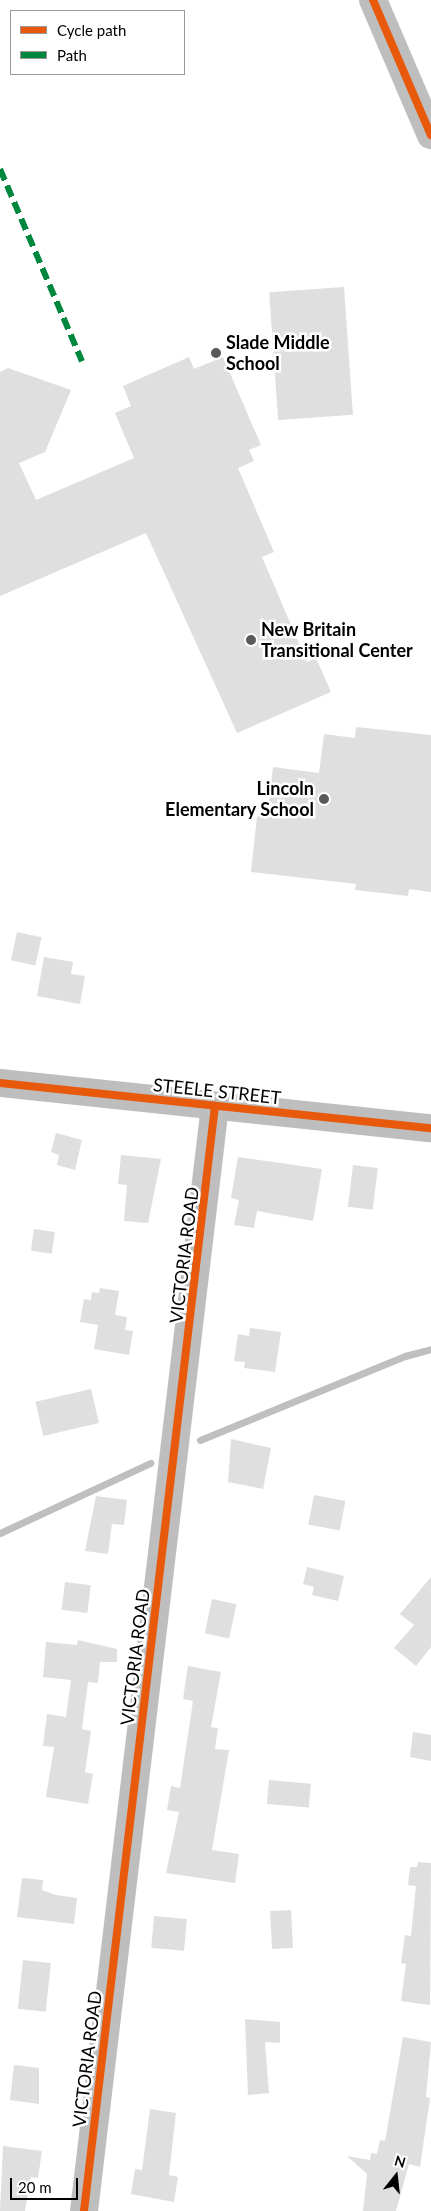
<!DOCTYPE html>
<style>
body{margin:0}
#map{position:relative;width:431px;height:2211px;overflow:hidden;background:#fff;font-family:Lato,sans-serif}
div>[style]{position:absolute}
.stream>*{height:7px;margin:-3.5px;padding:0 3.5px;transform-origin:3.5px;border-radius:3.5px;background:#bfbfbf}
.building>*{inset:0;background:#dfdfdf;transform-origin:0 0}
.minor>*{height:28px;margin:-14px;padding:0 14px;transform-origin:14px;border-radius:14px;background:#bebebe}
.quiet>*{height:6px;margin-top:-3px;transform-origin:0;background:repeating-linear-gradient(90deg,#00873e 0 12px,transparent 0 18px)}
.cycleway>*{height:8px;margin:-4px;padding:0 4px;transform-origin:4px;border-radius:4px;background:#e8590c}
.dots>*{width:14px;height:14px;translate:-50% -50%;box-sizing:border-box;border:2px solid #fff;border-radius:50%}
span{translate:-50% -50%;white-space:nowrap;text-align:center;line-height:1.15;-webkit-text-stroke:5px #fff;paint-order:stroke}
.poi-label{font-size:18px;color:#000;font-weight:700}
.left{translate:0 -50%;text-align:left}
.right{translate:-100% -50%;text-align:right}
.street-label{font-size:18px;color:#000}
.legend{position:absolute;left:10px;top:10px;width:175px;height:65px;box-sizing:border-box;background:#fff;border:1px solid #999;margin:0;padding:6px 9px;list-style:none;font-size:15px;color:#000}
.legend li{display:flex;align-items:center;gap:10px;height:25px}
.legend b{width:25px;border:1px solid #999}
.north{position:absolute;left:371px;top:2151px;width:50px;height:50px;-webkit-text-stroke:4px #fff;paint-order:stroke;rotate:16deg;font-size:14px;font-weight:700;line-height:20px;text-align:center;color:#000}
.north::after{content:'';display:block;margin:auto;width:18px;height:22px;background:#000;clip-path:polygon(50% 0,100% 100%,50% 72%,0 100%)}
.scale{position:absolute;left:10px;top:2178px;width:68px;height:22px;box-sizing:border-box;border:2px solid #000;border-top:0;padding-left:6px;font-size:15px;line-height:18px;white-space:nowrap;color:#000;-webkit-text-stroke:4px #fff;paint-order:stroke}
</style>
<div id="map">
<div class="stream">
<i style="left:200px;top:1440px;width:222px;rotate:-22.3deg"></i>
<i style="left:405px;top:1356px;width:27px;rotate:-15deg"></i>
<i style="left:0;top:1533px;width:166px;rotate:-25deg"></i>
</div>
<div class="building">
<i style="left:344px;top:287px;width:128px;height:75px;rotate:86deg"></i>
<i style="clip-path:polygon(189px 357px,194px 369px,223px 357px,261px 445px,249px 450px,254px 461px,238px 468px,274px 552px,262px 557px,307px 662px,316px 658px,331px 692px,237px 733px,146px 533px,0 596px,0 372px,8px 368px,71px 390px,45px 452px,19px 463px,36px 500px,134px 458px,115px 413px,131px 406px,123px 386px)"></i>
<i style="clip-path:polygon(356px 727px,431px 735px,431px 892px,409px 889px,408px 896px,355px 890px,356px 884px,251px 872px,257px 816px,267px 818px,273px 767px,319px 773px,324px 734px,355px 738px)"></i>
<i style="left:17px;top:932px;width:25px;height:29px;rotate:12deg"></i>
<i style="clip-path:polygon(44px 957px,73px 962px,71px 974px,85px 976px,80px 1004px,37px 996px)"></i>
<i style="clip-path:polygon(56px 1133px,82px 1140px,75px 1170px,57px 1165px,59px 1155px,51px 1152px)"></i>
<i style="clip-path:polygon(121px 1155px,161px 1159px,148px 1223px,124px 1221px,127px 1185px,118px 1184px)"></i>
<i style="clip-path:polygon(238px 1157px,322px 1169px,313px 1221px,257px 1211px,254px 1228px,234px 1225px,239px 1200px,231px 1198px)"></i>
<i style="left:353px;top:1165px;width:25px;height:42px;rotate:7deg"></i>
<i style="left:34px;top:1229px;width:21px;height:22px;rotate:8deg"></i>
<i style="clip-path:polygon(100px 1288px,119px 1291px,115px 1315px,127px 1317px,125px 1330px,133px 1331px,129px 1355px,94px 1349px,98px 1325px,80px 1322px,84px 1299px,91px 1300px,92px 1292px,99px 1293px)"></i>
<i style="clip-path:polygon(250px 1328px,281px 1332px,275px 1372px,244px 1368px,245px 1362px,234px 1361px,238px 1334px,249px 1336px)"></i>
<i style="left:91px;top:1389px;width:35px;height:57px;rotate:77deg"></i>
<i style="clip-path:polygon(231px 1439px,271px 1448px,263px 1489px,228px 1482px)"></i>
<i style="left:314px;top:1495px;width:32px;height:30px;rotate:11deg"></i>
<i style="clip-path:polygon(96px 1496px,127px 1500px,124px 1525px,112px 1524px,108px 1554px,85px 1551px)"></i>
<i style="clip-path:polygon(307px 1567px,344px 1576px,338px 1601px,312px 1595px,314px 1587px,303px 1584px)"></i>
<i style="clip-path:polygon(431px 1577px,431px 1647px,416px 1666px,394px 1648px,414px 1625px,400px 1614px)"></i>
<i style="left:65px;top:1582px;width:26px;height:28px;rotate:7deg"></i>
<i style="left:212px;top:1599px;width:25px;height:35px;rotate:12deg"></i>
<i style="clip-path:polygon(78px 1640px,117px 1649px,117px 1662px,100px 1662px,98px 1683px,88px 1682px,82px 1729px,91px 1731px,85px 1772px,93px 1774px,88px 1804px,46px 1797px,54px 1747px,43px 1746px,47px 1714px,66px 1717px,71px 1680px,43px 1677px,46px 1642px,77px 1645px)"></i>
<i style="clip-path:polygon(188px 1666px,221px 1672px,211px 1727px,218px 1728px,215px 1749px,229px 1750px,212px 1850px,239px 1854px,235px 1883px,166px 1873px,179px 1812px,167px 1810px,171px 1786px,180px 1788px,193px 1701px,183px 1699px)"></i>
<i style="clip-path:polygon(413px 1732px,431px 1735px,431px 1761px,410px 1757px)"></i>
<i style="left:269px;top:1780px;width:42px;height:24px;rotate:5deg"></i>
<i style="clip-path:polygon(418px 1862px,431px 1863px,430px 2005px,401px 2001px,406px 1964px,401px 1963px,405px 1935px,411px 1936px,416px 1886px,408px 1885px,410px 1867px,417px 1867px)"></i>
<i style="clip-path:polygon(22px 1878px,43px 1880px,42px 1890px,56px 1895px,77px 1898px,74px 1924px,17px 1917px)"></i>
<i style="left:291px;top:1910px;width:38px;height:21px;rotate:87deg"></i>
<i style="left:154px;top:1916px;width:33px;height:32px;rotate:5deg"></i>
<i style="left:23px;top:1960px;width:28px;height:49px;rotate:6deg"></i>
<i style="clip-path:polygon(245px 2019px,280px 2022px,280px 2043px,265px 2042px,269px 2093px,248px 2095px)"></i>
<i style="clip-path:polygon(403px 2037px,431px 2042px,426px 2097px,430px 2098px,420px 2167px,409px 2164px,396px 2211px,363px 2211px,367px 2174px,347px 2156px,370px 2160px,371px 2153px,377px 2154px,380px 2140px,385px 2141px)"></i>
<i style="clip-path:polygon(14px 2065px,39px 2068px,39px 2104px,10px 2100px)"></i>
<i style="clip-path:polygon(150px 2109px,176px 2113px,169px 2175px,178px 2177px,174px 2202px,131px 2194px,135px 2169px,142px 2170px)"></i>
<i style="clip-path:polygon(3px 2146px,42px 2151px,38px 2178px,31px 2177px,25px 2211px,0 2211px)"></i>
</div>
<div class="minor">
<i style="left:373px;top:0;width:147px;rotate:66.8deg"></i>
<i style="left:0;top:1083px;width:433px;rotate:6deg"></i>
<i style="left:84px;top:2211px;width:1113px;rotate:-83.24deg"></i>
</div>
<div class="quiet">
<i style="left:0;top:169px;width:209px;rotate:66.9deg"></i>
</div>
<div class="cycleway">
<i style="left:373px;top:0;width:147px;rotate:66.8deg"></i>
<i style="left:0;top:1083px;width:433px;rotate:6deg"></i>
<i style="left:84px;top:2211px;width:1113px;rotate:-83.24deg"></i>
</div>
<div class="dots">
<i style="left:216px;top:353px;background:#595959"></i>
<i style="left:251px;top:640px;background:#595959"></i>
<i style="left:324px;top:799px;background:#595959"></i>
</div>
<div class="poi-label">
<span class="left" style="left:226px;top:353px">Slade Middle<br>School</span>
<span class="left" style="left:261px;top:640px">New Britain<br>Transitional Center</span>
<span class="right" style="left:314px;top:799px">Lincoln<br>Elementary School</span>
</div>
<div class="street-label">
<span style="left:217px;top:1091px;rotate:6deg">STEELE STREET</span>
<span style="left:184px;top:1255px;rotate:-83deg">VICTORIA ROAD</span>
<span style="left:135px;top:1657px;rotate:-83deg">VICTORIA ROAD</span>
<span style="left:87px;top:2059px;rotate:-83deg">VICTORIA ROAD</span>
</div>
<ul class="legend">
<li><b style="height:6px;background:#e8590c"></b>Cycle path</li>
<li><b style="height:6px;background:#00873e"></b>Path</li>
</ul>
<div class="north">N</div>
<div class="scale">20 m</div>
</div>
